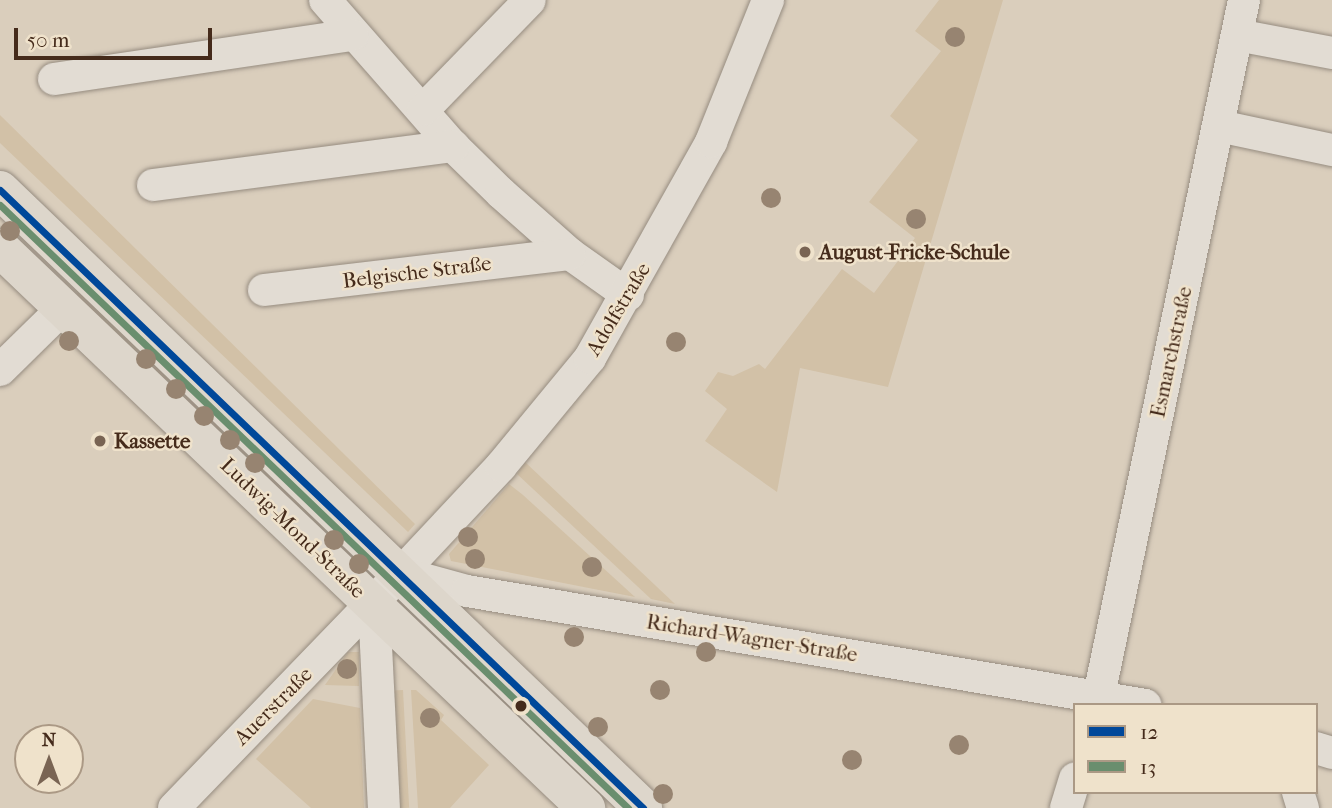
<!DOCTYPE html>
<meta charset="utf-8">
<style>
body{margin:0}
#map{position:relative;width:1332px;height:808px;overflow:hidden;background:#dacebc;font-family:"IM FELL French Canon",serif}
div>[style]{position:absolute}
.green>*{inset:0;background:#d2c1a7;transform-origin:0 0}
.roads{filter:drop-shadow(0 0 2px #968c80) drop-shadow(0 0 2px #968c80)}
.minor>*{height:32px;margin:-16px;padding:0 16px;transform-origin:16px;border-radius:16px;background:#e2dcd3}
.major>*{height:38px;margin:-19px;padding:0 19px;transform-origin:19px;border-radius:19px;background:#ddd6cb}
.bus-1>*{height:7px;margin:-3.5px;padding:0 3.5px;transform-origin:3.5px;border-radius:3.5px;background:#00489a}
.bus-2>*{height:7px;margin:-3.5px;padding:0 3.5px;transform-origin:3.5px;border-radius:3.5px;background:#6a8e6e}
.trees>*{width:20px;height:20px;margin:-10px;border-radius:50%;background:#978471}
.dots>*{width:19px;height:19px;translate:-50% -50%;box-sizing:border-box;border:4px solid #efe2cb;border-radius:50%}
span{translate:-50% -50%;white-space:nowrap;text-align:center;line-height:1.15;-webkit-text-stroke:5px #efe2cb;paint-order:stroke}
.poi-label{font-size:21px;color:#452b1b;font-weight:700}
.left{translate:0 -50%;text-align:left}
.street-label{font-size:21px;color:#452b1b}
.legend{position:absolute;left:1073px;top:703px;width:245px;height:91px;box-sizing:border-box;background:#efe2cb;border:2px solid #ab9985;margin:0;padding:9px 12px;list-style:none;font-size:21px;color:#452b1b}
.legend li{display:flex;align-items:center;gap:14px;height:35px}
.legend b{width:35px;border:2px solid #ab9985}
.north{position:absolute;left:14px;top:724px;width:70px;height:70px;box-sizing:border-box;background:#efe2cb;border:2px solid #ab9985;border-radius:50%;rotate:0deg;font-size:19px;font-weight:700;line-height:28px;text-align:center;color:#452b1b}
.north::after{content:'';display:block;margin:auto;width:24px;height:32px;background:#796453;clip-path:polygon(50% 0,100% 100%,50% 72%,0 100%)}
.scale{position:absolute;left:14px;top:28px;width:198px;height:32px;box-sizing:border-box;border:4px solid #452b1b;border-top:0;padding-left:9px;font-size:21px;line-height:24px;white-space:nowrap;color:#452b1b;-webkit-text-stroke:5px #efe2cb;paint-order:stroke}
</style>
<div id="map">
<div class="green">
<i style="clip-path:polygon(939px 0,1003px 0,888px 387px,800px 368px,777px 492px,705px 441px,727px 409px,705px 391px,718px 372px,733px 376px,759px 364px,765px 369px,842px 269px,874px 293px,915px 238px,869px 202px,918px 140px,890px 116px,941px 51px,915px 31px)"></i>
<i style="clip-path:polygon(0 115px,415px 524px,408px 532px,0 143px)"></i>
<i style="clip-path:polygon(83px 292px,376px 572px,367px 581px,77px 303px,77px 293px)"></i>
<i style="clip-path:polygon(525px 462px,675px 604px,651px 599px,517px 474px)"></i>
<i style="clip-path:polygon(509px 484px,523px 495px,635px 597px,451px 561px,449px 554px)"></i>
<i style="clip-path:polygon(348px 652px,359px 652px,359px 686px,325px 685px)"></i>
<i style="left:403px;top:690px;width:118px;height:16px;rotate:87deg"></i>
<i style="clip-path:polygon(411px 690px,416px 690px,444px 715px,441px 720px,489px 765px,450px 808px,418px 808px)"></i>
<i style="clip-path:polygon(313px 699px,360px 708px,364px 808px,311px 808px,256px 759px)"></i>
</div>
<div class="roads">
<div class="minor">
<i style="left:325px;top:0;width:194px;rotate:48.8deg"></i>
<i style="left:453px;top:146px;width:67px;rotate:44.4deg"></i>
<i style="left:501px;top:193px;width:92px;rotate:41.5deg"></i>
<i style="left:570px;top:254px;width:71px;rotate:35.3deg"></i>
<i style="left:1237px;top:35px;width:97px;rotate:10.7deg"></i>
<i style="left:54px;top:79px;width:302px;rotate:-8.4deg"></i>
<i style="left:423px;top:110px;width:153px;rotate:-45.8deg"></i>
<i style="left:1219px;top:126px;width:116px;rotate:12deg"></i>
<i style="left:153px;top:185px;width:303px;rotate:-7.4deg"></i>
<i style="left:264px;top:290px;width:308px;rotate:-6.7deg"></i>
<i style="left:0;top:370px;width:87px;rotate:-44.5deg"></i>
<i style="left:401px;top:573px;width:146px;rotate:-46.9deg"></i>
<i style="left:501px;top:466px;width:140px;rotate:-50.5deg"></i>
<i style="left:590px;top:358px;width:248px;rotate:-60.7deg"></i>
<i style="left:711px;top:142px;width:153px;rotate:-68.1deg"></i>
<i style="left:374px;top:605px;width:203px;rotate:87.2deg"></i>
<i style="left:1097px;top:705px;width:720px;rotate:-78.22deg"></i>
<i style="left:1316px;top:748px;width:17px;rotate:17deg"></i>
<i style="left:1298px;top:792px;width:17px;rotate:73deg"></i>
<i style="left:174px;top:808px;width:327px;rotate:-46deg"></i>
<i style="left:401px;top:573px;width:68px;rotate:15.3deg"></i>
<i style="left:467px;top:591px;width:688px;rotate:9.54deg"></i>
<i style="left:1066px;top:808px;width:31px;rotate:-73deg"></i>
</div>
<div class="major">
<i style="left:0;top:190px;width:892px;rotate:43.86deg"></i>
<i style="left:0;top:248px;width:811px;rotate:43.7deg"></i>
</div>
</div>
<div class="bus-1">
<i style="left:0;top:190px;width:892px;rotate:43.86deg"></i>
</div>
<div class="bus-2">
<i style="left:0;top:205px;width:871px;rotate:43.84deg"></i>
</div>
<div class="trees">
<i style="left:955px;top:37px"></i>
<i style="left:771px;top:198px"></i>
<i style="left:916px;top:219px"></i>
<i style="left:10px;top:231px"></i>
<i style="left:69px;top:341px"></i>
<i style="left:676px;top:342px"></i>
<i style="left:146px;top:359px"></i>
<i style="left:176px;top:389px"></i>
<i style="left:204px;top:416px"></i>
<i style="left:230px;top:440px"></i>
<i style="left:255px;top:463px"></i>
<i style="left:468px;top:537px"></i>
<i style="left:334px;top:540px"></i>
<i style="left:475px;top:559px"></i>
<i style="left:359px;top:564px"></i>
<i style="left:592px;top:567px"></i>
<i style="left:574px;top:637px"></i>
<i style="left:706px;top:652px"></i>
<i style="left:347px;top:669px"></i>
<i style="left:660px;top:690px"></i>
<i style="left:430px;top:718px"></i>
<i style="left:598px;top:727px"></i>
<i style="left:959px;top:745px"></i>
<i style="left:852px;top:760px"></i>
<i style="left:663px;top:794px"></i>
</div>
<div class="dots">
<i style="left:805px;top:252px;background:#796453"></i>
<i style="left:100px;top:441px;background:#796453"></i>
<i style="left:521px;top:706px;background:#452b1b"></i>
</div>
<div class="poi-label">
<span class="left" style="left:819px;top:252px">August-Fricke-Schule</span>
<span class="left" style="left:114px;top:441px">Kassette</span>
</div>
<div class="street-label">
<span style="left:417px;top:272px;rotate:-7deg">Belgische Straße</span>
<span style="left:618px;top:309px;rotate:-59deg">Adolfstraße</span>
<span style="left:1171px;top:352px;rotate:-78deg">Esmarchstraße</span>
<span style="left:293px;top:528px;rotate:44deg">Ludwig-Mond-Straße</span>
<span style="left:752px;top:638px;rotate:9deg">Richard-Wagner-Straße</span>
<span style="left:273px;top:706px;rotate:-45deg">Auerstraße</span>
</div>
<ul class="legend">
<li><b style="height:9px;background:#00489a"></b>12</li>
<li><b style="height:9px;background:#6a8e6e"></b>13</li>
</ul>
<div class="north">N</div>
<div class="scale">50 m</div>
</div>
